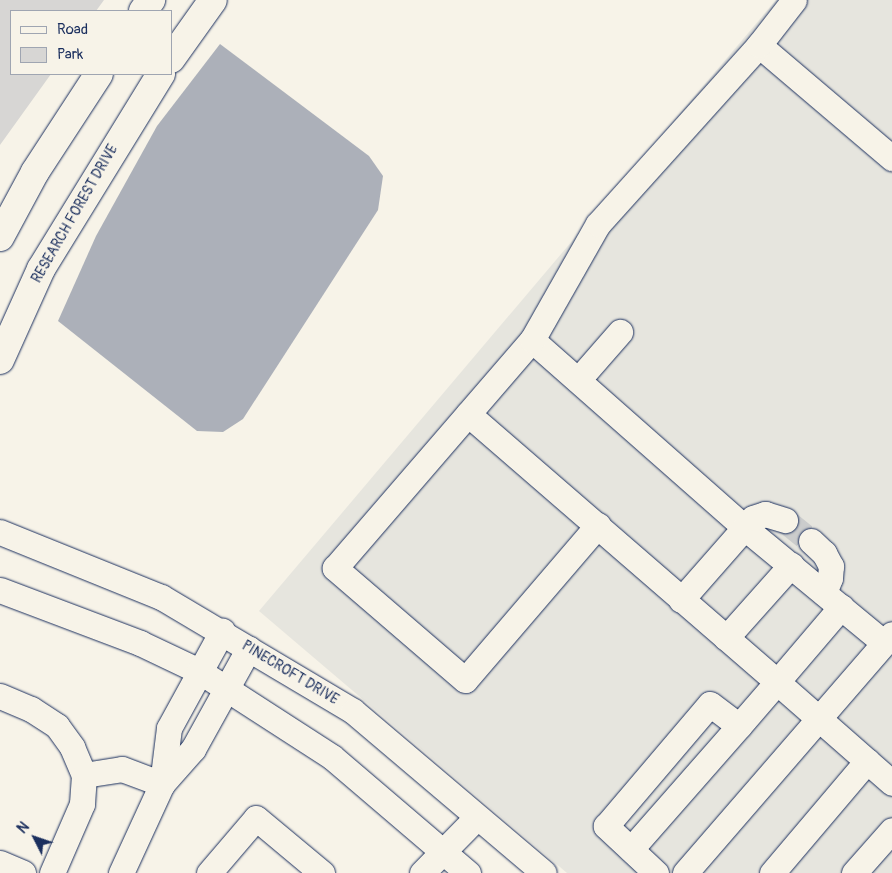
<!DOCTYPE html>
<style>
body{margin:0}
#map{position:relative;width:892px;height:873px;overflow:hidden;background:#f7f3e8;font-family:Pangolin,sans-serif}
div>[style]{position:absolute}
.built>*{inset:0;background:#e6e5de}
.green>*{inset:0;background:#d7d6d4}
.water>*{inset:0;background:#acb0b9}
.minor-tunnel>*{height:25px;margin-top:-12.5px;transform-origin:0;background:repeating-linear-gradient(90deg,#cbcccc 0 25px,transparent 0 37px)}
.roads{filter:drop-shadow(0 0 1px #1b2f5e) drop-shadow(0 0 1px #1b2f5e)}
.minor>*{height:25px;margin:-12.5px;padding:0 12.5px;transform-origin:12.5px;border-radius:12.5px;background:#f7f3e8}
.major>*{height:28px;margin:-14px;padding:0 14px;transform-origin:14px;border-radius:14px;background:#f7f3e8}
span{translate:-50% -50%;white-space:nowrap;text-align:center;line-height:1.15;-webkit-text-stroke:4.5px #f7f3e8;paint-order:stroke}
.street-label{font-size:14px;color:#1b2f5e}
.legend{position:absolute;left:10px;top:10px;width:162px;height:65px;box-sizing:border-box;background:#f7f3e8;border:1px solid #9fa5b1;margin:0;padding:6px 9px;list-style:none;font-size:15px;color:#1b2f5e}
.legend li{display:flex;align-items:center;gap:10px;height:25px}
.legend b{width:25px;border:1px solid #9fa5b1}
.north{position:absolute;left:10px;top:813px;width:50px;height:50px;-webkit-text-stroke:4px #f7f3e8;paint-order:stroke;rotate:311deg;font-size:14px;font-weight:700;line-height:20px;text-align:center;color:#1b2f5e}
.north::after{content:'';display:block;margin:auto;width:18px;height:22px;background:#1b2f5e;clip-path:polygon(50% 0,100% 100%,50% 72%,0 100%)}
</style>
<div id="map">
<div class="built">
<i style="clip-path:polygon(776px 0,892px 0,892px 873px,567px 873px,259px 611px)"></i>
</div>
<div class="green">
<i style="clip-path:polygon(0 0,104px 0,96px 11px,11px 11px,11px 74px,51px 74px,0 145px)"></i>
</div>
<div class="water">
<i style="clip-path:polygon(220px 44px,369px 156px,383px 176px,378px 210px,243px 419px,223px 432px,197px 431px,58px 321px,96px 236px,157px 126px)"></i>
</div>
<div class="minor-tunnel">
<i style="left:785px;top:520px;width:33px;rotate:39deg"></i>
</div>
<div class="roads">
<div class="minor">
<i style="left:759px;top:45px;width:175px;rotate:40.4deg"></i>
<i style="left:532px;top:340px;width:284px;rotate:41.4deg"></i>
<i style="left:745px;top:528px;width:180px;rotate:39.6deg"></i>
<i style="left:578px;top:380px;width:64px;rotate:-48.8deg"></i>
<i style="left:468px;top:414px;width:409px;rotate:40.9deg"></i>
<i style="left:777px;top:682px;width:99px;rotate:-49.5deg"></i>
<i style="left:598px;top:525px;width:204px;rotate:130.6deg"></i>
<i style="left:465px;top:680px;width:172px;rotate:-139.3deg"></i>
<i style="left:335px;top:568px;width:301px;rotate:-49.2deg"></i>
<i style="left:532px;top:340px;width:133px;rotate:-60.4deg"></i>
<i style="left:598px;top:224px;width:241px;rotate:-48deg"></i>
<i style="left:759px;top:45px;width:57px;rotate:-52.1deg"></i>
<i style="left:0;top:532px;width:174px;rotate:22deg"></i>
<i style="left:161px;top:597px;width:223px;rotate:30.7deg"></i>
<i style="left:353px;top:711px;width:250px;rotate:40.3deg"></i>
<i style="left:811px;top:541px;width:18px;rotate:43deg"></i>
<i style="left:824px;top:553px;width:15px;rotate:62deg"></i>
<i style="left:831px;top:566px;width:12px;rotate:95deg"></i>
<i style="left:830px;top:578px;width:16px;rotate:112deg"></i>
<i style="left:0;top:590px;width:150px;rotate:20.7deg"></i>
<i style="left:140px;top:643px;width:65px;rotate:25.4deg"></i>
<i style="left:199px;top:671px;width:158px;rotate:32.9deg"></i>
<i style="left:332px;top:757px;width:179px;rotate:40.5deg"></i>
<i style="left:681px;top:600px;width:109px;rotate:-48.7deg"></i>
<i style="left:753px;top:518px;width:13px;rotate:-18deg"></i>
<i style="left:765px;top:514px;width:21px;rotate:17deg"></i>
<i style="left:726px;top:638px;width:98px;rotate:-48.3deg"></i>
<i style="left:0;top:696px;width:34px;rotate:23deg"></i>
<i style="left:31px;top:709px;width:31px;rotate:33deg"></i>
<i style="left:57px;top:726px;width:26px;rotate:54deg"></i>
<i style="left:72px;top:747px;width:30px;rotate:67deg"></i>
<i style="left:84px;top:775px;width:29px;rotate:94deg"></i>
<i style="left:82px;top:804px;width:75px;rotate:113.5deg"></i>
<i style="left:84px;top:775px;width:38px;rotate:-9deg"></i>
<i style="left:122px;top:769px;width:43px;rotate:20.6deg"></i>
<i style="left:162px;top:784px;width:56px;rotate:-82.9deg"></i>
<i style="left:169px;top:728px;width:111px;rotate:-61.3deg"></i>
<i style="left:631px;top:849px;width:164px;rotate:-48.7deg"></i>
<i style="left:0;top:863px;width:25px;rotate:23deg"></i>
<i style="left:121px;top:873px;width:98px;rotate:-65.3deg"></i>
<i style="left:162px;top:784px;width:47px;rotate:-48.5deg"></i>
<i style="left:193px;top:749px;width:115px;rotate:-61deg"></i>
<i style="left:209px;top:873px;width:72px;rotate:-49.5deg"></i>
<i style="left:256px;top:818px;width:86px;rotate:39.8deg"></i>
<i style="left:422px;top:873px;width:78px;rotate:-45.5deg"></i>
<i style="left:656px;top:873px;width:69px;rotate:-136.8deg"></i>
<i style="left:606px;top:826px;width:160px;rotate:-49.6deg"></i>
<i style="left:710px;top:704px;width:36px;rotate:37deg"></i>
<i style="left:739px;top:726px;width:58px;rotate:-49.2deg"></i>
<i style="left:777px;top:682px;width:153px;rotate:41.3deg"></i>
<i style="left:685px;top:873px;width:316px;rotate:-49.1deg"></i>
<i style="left:772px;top:873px;width:147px;rotate:-49.7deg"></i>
<i style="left:854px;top:873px;width:57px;rotate:-48.5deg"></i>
</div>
<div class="major">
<i style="left:143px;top:11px;width:14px;rotate:-54deg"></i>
<i style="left:171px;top:59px;width:72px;rotate:-54.6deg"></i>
<i style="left:0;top:237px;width:74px;rotate:-61.7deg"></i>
<i style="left:35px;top:172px;width:117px;rotate:-56.9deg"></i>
<i style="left:0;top:360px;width:100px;rotate:-65.7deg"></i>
<i style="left:41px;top:269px;width:229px;rotate:-58.4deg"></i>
</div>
</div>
<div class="street-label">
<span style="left:75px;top:214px;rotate:-60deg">RESEARCH FOREST DRIVE</span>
<span style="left:290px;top:673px;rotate:31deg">PINECROFT DRIVE</span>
</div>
<ul class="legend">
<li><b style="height:6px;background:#f7f3e8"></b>Road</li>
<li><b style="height:14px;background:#d7d6d4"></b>Park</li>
</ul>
<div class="north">N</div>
</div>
